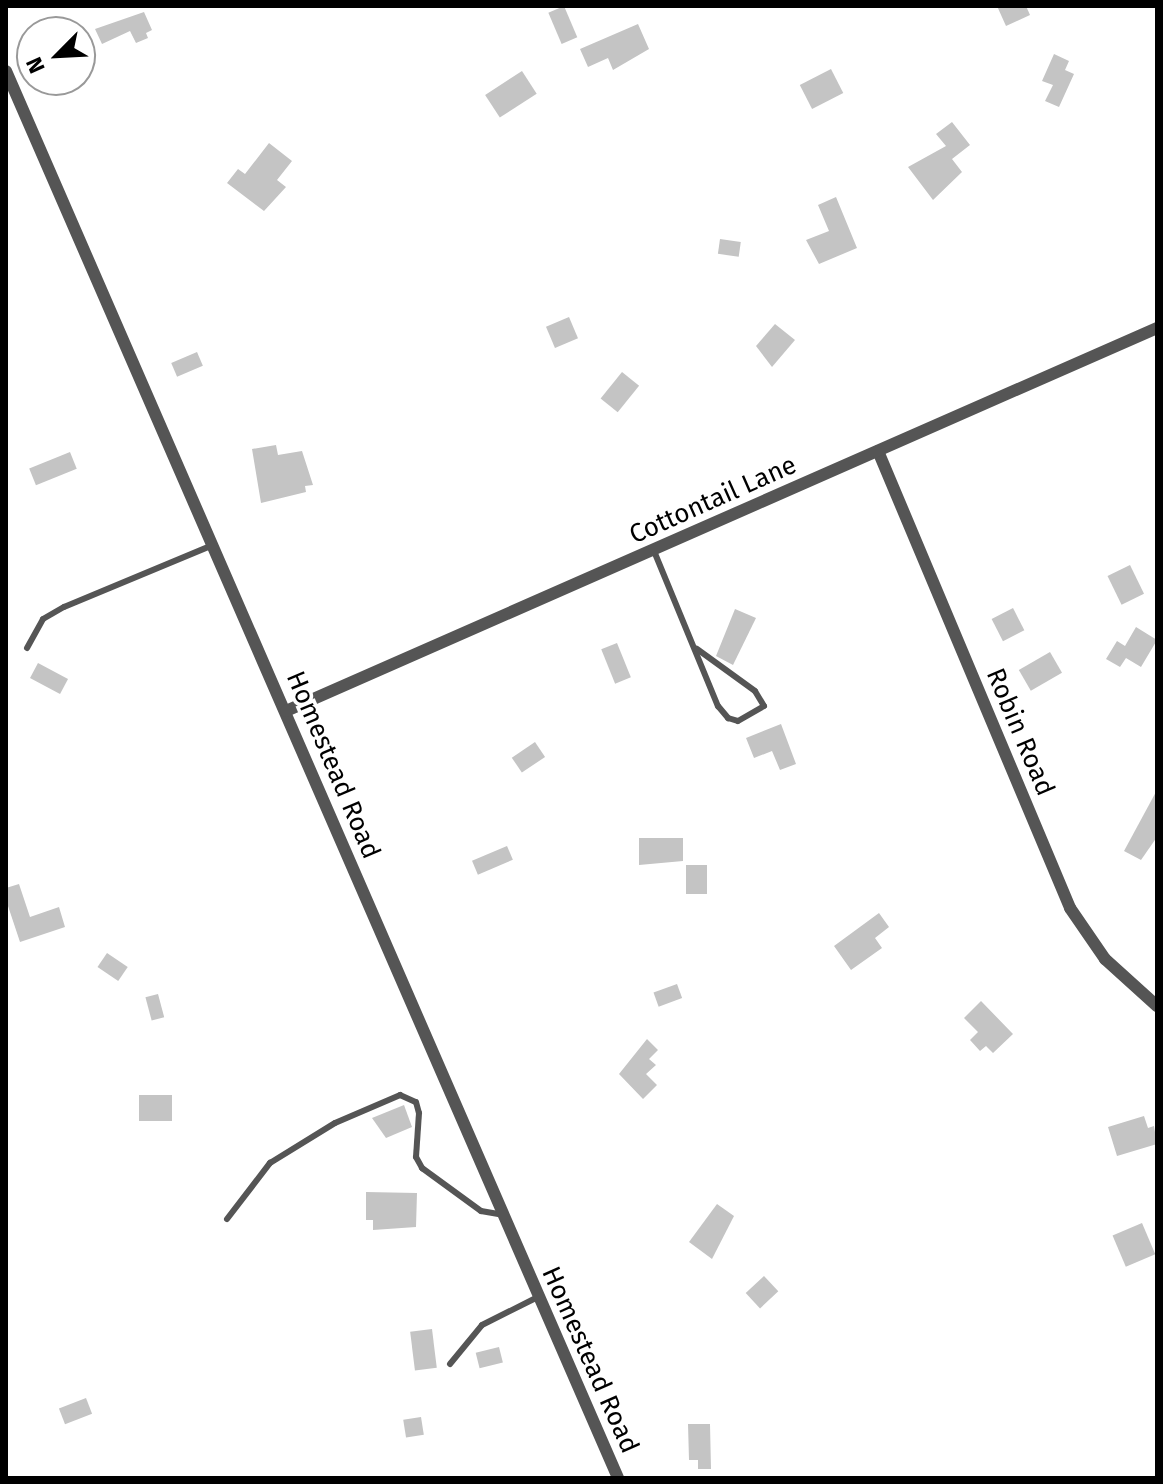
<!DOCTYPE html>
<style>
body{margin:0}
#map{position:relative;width:1163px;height:1484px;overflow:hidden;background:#fff;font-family:"Fira Sans",sans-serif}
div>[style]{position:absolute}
.building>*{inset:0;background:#c4c4c4;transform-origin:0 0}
.service>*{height:6px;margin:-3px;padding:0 3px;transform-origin:3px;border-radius:3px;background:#555}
.minor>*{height:12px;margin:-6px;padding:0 6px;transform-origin:6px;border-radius:6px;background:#555}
span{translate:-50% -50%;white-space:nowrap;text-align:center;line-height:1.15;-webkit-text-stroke:7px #fff;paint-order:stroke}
.street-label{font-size:26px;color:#000}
.frame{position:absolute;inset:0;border:8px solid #000;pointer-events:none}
.north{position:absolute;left:16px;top:16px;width:80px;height:80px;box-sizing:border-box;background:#fff;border:2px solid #999;border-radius:50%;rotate:246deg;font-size:22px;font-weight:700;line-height:32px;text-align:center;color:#000}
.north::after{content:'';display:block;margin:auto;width:28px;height:36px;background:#000;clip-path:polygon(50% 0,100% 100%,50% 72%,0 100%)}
</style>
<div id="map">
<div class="building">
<i style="left:564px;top:6px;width:34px;height:17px;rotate:67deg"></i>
<i style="clip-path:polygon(997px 6px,1026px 6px,1030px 15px,1006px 26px)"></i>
<i style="clip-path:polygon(144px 12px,152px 30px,146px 33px,148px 38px,136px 43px,130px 31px,102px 44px,95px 29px)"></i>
<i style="clip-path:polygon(638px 24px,649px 49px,613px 70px,608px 58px,588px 67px,580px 49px)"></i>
<i style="clip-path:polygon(1054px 54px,1069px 61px,1065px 70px,1074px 74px,1059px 107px,1045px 101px,1053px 85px,1042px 81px)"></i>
<i style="left:831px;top:69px;width:27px;height:35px;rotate:63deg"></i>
<i style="left:522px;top:71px;width:27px;height:44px;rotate:57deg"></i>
<i style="clip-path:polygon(952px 122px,970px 145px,952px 159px,962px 172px,933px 200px,908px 167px,946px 146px,936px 134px)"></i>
<i style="clip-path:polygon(269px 143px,292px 161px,277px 180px,286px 187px,264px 211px,227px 183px,238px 169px,245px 174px)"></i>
<i style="clip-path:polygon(836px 197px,857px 248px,819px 264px,806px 240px,829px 231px,818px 205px)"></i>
<i style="left:720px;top:239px;width:21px;height:15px;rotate:8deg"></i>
<i style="left:569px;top:317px;width:23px;height:25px;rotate:67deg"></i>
<i style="clip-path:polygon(775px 324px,795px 340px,772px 367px,756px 346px)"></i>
<i style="left:197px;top:352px;width:15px;height:28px;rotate:67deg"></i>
<i style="left:622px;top:372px;width:22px;height:34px;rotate:39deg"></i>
<i style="clip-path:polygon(276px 445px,278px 455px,302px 451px,313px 485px,305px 486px,306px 492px,261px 503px,252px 449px)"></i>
<i style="left:70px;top:452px;width:18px;height:44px;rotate:68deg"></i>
<i style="left:1130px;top:565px;width:32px;height:25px;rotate:64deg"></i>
<i style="left:1013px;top:608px;width:25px;height:24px;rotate:63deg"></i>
<i style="clip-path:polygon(735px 609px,756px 618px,733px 665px,716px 656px)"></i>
<i style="clip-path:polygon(1136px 627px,1157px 640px,1141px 667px,1126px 658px,1120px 667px,1106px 659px,1117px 641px,1125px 646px)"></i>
<i style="left:617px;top:643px;width:37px;height:17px;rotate:68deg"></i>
<i style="left:1050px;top:652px;width:24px;height:36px;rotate:60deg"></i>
<i style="left:38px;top:663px;width:34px;height:17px;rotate:28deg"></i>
<i style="clip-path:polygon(781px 724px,796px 764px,780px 770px,772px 751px,754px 758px,746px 738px)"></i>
<i style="left:535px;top:742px;width:18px;height:28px;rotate:56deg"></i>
<i style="clip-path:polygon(1157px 790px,1157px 837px,1141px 860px,1124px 851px)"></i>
<i style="clip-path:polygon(639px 838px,683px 838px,683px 861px,639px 865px)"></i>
<i style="left:507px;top:846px;width:15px;height:38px;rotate:67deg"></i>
<i style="left:686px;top:865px;width:21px;height:29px"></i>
<i style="clip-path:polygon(19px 884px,30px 917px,59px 907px,65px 927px,20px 942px,6px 900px,6px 888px)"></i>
<i style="clip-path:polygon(879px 913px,889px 927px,875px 938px,882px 948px,851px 970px,834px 946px)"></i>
<i style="left:107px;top:953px;width:25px;height:17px;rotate:34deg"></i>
<i style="left:677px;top:984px;width:15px;height:25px;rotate:70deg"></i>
<i style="left:158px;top:994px;width:24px;height:13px;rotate:75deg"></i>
<i style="clip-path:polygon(981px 1001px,1013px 1034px,993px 1053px,986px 1046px,980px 1051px,970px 1040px,978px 1032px,964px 1018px)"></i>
<i style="clip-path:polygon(647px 1039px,658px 1050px,649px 1059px,656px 1065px,646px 1074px,657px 1085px,643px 1099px,619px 1074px)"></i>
<i style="left:139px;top:1095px;width:33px;height:26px"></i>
<i style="clip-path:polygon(404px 1105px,412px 1127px,386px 1138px,372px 1118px)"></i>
<i style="clip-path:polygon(1144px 1116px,1148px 1128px,1154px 1126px,1157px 1144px,1117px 1156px,1108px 1127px)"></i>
<i style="clip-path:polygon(366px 1192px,417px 1193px,416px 1227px,373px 1230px,373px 1220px,366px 1220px)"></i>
<i style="clip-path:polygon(717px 1204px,734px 1216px,712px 1259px,689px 1242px)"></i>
<i style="left:1142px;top:1223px;width:34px;height:32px;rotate:67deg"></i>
<i style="left:764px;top:1276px;width:21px;height:25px;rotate:47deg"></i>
<i style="left:432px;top:1329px;width:39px;height:22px;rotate:83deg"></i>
<i style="left:499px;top:1347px;width:16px;height:24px;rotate:76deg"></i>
<i style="left:86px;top:1398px;width:17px;height:29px;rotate:69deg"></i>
<i style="left:421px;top:1417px;width:18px;height:18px;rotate:81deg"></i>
<i style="clip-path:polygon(688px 1424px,710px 1424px,711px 1469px,698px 1469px,698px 1460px,689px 1460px)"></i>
</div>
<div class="service">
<i style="left:654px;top:551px;width:168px;rotate:67.6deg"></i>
<i style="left:718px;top:706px;width:16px;rotate:50deg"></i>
<i style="left:728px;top:718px;width:10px;rotate:17deg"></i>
<i style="left:738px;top:721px;width:30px;rotate:-30deg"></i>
<i style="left:764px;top:706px;width:17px;rotate:-121deg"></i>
<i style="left:755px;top:691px;width:72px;rotate:-144.1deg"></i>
<i style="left:27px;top:648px;width:33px;rotate:-61deg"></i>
<i style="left:43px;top:619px;width:24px;rotate:-30deg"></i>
<i style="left:64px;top:607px;width:161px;rotate:-22.6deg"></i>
<i style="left:227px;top:1219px;width:71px;rotate:-52.5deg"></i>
<i style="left:270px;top:1163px;width:76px;rotate:-31.6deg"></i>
<i style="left:335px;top:1123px;width:71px;rotate:-23.3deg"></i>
<i style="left:400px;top:1095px;width:17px;rotate:24deg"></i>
<i style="left:416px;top:1102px;width:11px;rotate:75deg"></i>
<i style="left:419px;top:1113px;width:44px;rotate:93.9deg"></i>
<i style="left:416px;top:1157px;width:13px;rotate:61deg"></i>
<i style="left:422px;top:1168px;width:73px;rotate:36.1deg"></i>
<i style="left:481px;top:1211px;width:22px;rotate:10deg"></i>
<i style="left:450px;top:1364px;width:50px;rotate:-50.6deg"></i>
<i style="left:482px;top:1325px;width:63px;rotate:-26.6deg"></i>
</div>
<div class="minor">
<i style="left:6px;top:71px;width:1534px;rotate:66.49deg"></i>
<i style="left:878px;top:451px;width:496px;rotate:67.2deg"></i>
<i style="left:1070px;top:908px;width:62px;rotate:55.5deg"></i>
<i style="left:1105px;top:959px;width:70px;rotate:42.1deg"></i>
<i style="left:286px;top:711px;width:951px;rotate:-23.74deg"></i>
</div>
<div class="street-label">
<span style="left:713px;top:500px;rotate:-24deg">Cottontail Lane</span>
<span style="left:1020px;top:732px;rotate:67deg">Robin Road</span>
<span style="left:333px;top:765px;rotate:67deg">Homestead Road</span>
<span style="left:590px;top:1360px;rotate:66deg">Homestead Road</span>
</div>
<div class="frame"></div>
<div class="north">N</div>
</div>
